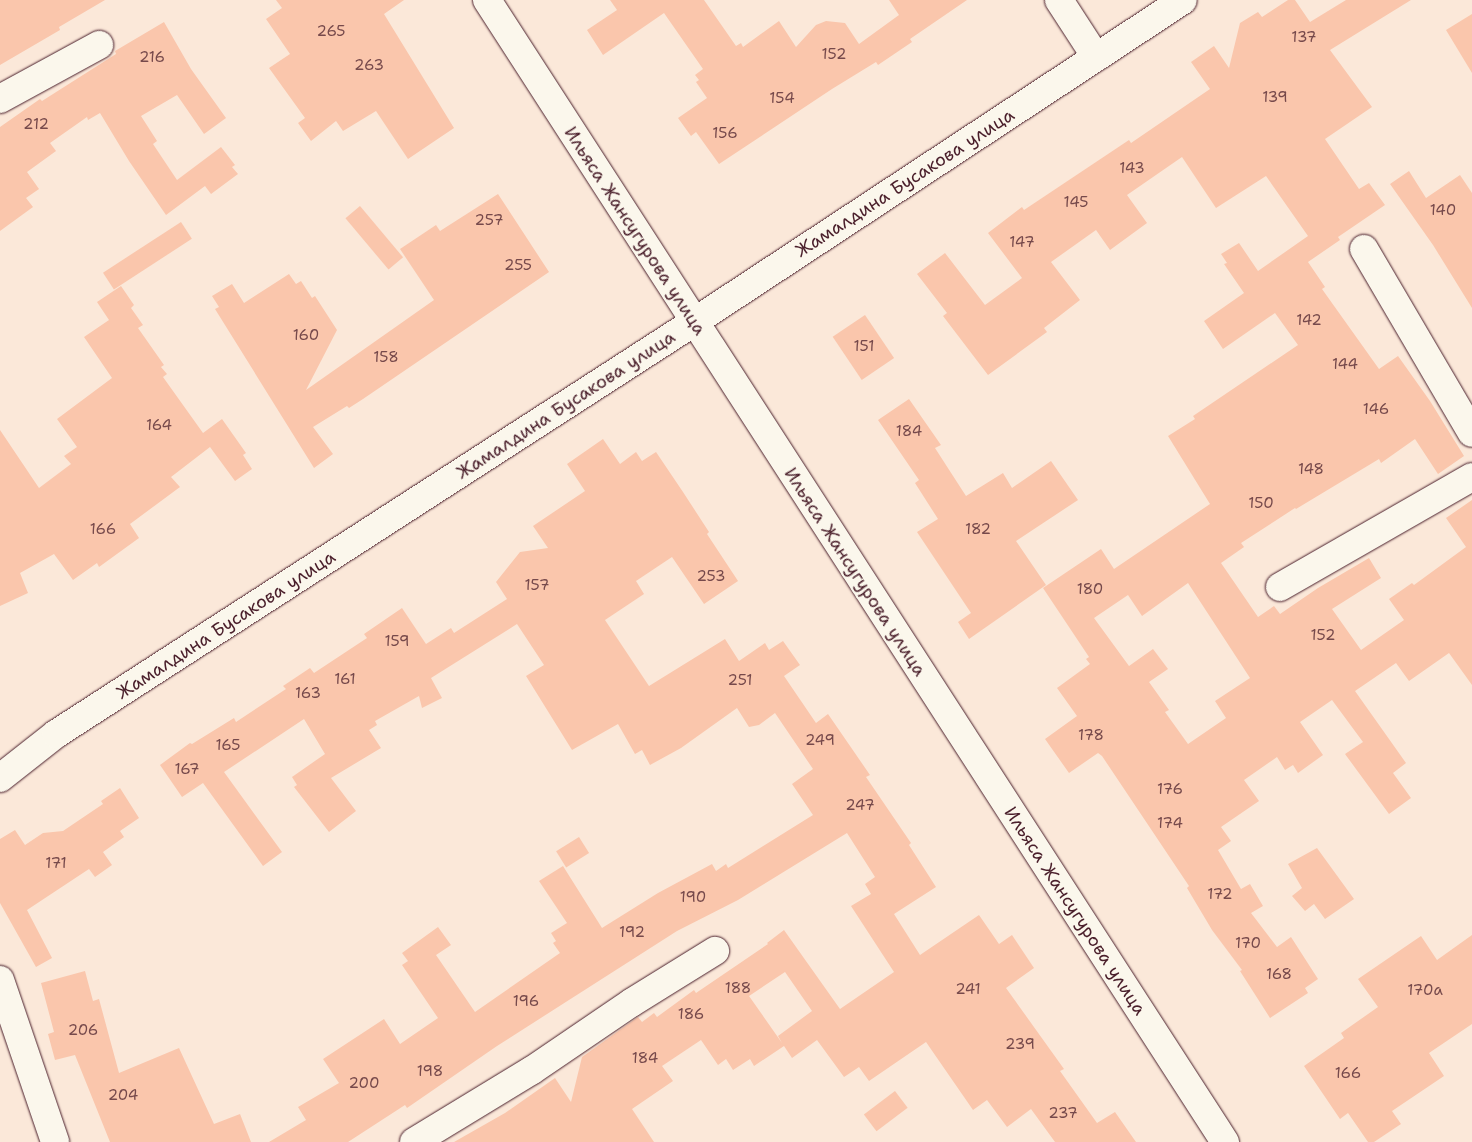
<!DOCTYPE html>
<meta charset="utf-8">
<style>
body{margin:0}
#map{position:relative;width:1472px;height:1142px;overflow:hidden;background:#fbe8d9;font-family:"Shantell Sans",sans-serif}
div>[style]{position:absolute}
.building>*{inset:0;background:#fac6ac;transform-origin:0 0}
.roads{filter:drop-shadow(0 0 1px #4a1f2b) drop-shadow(0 0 1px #4a1f2b)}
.street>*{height:28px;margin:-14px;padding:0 14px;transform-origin:14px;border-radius:14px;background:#fbf7ec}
.secondary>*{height:28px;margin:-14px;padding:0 14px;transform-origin:14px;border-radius:14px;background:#fbf7ec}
span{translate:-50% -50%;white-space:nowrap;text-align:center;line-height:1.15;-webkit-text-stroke:4px #fbf7ec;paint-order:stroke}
.number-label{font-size:15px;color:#76494b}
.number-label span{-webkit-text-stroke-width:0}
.street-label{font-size:18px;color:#4a1f2b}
</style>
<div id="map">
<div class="building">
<i style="clip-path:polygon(0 0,105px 0,59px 27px,60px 30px,0 65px)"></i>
<i style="clip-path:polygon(276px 0,404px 0,384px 14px,454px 128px,408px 159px,376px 111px,343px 131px,336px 121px,311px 141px,298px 123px,305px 118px,269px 68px,290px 54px,266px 19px,282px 8px)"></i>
<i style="clip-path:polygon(610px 0,704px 0,736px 46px,741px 43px,743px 47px,779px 21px,796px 47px,816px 25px,826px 21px,845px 23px,859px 44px,899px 15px,889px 0,967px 0,910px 39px,912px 42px,878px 65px,876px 62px,832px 89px,719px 164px,696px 132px,691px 136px,678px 118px,707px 98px,696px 82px,699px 80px,695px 75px,703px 69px,664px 13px,603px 55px,587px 30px,617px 10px)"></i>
<i style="clip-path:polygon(evenodd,1288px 0,1295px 0,1310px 22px,1346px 0,1411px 0,1330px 50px,1372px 107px,1325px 139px,1359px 189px,1369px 183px,1385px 205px,1338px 237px,1340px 240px,1308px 262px,1325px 287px,1322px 289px,1379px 369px,1398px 356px,1430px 401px,1464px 456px,1438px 474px,1415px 439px,1381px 463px,1379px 459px,1296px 509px,1295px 508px,1241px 543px,1244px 547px,1221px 563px,1258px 617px,1274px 606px,1280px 614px,1318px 588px,1369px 558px,1381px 578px,1332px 609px,1361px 650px,1404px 620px,1389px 599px,1412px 583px,1414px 585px,1466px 547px,1446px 518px,1472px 500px,1472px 685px,1449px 653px,1409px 681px,1396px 663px,1355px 691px,1406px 763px,1393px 773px,1411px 798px,1389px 814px,1345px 754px,1363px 742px,1332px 700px,1300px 722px,1323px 755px,1298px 773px,1293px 765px,1285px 770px,1277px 757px,1244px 780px,1259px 801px,1221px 827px,1231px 841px,1218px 850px,1241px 889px,1250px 884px,1263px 906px,1251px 913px,1277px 947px,1291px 937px,1318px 979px,1305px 988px,1308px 993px,1270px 1018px,1240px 971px,1242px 970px,1212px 930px,1187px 888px,1189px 886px,1102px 756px,1098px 753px,1069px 773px,1045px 739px,1077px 716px,1057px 688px,1090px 664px,1086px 659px,1089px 657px,1043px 588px,1101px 549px,1114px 569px,1210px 504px,1168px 436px,1195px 419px,1193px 416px,1298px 345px,1275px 313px,1223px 349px,1204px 321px,1244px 293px,1224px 264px,1227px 263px,1221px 254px,1239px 243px,1258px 271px,1308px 236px,1266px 176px,1216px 208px,1182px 157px,1127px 195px,1147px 223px,1110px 250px,1096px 230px,1051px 262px,1080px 300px,1044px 328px,1047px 332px,988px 375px,943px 316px,947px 313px,917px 274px,945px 253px,985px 305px,1022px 278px,988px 233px,1022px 207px,1024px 210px,1129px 140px,1131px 143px,1210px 89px,1191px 62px,1214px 46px,1229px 68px,1240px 23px,1258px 12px,1262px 17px,1288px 0,1188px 583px,1250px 678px,1215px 701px,1226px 718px,1188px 744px,1165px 712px,1169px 710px,1149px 682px,1168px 669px,1153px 649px,1129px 666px,1094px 618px,1128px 595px,1142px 616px,1188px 583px)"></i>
<i style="clip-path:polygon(1472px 14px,1472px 73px,1446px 30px)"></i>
<i style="clip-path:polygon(164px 22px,191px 69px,226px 118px,204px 134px,177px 95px,141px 116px,157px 141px,153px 144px,177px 180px,221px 147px,235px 165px,232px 167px,238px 174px,211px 194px,205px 186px,166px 215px,129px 161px,100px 113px,88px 120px,87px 117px,50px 143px,56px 151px,27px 172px,39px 189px,26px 198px,33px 207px,0 231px,0 127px,40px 99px,42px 101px,116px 54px,115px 51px)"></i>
<i style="clip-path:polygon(1409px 171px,1426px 198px,1460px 175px,1472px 193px,1472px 308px,1433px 245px,1390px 184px)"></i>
<i style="clip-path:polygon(498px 194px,549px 272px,363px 399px,349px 408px,347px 406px,313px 427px,333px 454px,314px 468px,215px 309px,219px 307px,212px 296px,232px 284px,244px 303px,289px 274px,296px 284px,301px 281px,312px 298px,315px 296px,337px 330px,306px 390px,434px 300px,400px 249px,436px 225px,440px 231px)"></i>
<i style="left:360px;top:206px;width:67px;height:19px;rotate:50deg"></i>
<i style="left:181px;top:222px;width:20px;height:93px;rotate:57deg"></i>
<i style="clip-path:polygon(121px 286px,134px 305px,131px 308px,143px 325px,138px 328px,164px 365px,161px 367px,167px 374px,163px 377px,203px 433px,222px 419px,246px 453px,243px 455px,252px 469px,235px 481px,210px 447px,171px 477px,180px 487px,130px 524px,139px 538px,99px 567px,97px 563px,73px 580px,54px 554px,20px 573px,28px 593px,0 606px,0 430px,39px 488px,71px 464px,64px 456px,77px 447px,57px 419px,112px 378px,84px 337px,109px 320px,97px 302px)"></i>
<i style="left:865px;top:315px;width:52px;height:39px;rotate:56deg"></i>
<i style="clip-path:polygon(909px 399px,941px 445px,935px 448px,966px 496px,1003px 473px,1012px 488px,1051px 461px,1078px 500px,1016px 541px,1046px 585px,969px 639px,958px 622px,971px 613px,917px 532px,938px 519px,915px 483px,919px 480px,878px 420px)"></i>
<i style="clip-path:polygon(evenodd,603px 439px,620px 464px,636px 452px,642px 461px,656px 452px,683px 492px,709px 532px,707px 534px,738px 581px,704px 604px,672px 557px,636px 581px,644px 594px,605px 620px,649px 686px,725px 639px,739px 661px,765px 643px,769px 650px,783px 641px,800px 665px,784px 676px,816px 723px,828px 714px,870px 775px,866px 777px,911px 843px,909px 845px,936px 887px,894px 914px,920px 955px,979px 915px,999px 944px,1012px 935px,1034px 968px,1006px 988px,1064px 1069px,1060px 1071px,1097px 1123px,1115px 1112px,1136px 1142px,1055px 1142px,1031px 1109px,1007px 1127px,987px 1100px,973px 1110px,926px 1042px,869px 1081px,859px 1067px,844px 1077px,817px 1040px,792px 1058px,784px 1046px,754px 1066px,750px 1059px,733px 1070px,726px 1059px,718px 1065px,701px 1040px,662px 1066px,673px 1081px,632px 1109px,654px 1142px,454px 1142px,505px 1113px,555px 1078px,571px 1102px,582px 1057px,638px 1017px,642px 1022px,654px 1013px,657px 1017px,694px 990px,696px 993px,768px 944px,767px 943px,784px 930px,840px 1009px,894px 972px,851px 906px,871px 894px,865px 884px,875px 877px,847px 833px,738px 900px,677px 931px,497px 1046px,407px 1108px,405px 1105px,348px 1142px,269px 1142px,306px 1120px,298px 1107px,339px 1083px,323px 1059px,384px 1019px,400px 1044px,438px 1018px,402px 965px,408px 961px,402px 953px,438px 927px,451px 945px,436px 955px,475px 1012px,560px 953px,553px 943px,556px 941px,551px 933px,567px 923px,539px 881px,563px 866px,602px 928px,658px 893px,712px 864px,716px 871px,726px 864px,728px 868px,813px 815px,792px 784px,813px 769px,775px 713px,759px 725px,749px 727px,737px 708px,681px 748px,650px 765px,642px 750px,635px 754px,618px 724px,572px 750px,526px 676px,544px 665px,517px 624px,431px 678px,442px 698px,422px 708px,419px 696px,375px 721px,377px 725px,369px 730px,381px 748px,331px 778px,356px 811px,329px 832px,294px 787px,297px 785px,292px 777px,325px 754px,304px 719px,224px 772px,282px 852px,263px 866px,203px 783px,182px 797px,160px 765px,190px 743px,192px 744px,234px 718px,236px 722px,286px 689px,283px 686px,310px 668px,314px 673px,367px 638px,364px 634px,402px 608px,426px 644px,451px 628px,454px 633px,507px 599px,496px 582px,520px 552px,548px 548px,533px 526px,585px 491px,567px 464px,603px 439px,785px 972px,812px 1011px,778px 1036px,782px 1043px,749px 996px,785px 972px)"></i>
<i style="clip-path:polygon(120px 788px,139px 818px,120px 831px,124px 837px,103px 852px,112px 865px,95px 877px,89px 869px,27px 910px,52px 958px,36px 967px,0 903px,0 839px,15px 830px,25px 845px,43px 833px,63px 831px,103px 804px,101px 801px)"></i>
<i style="left:579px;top:837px;width:19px;height:27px;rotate:58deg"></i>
<i style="clip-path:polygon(1317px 848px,1354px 899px,1325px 919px,1314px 904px,1305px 911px,1292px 896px,1302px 888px,1288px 864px)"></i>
<i style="clip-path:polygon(1472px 935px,1472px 1024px,1429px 1053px,1444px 1076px,1392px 1111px,1401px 1124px,1374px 1142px,1368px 1142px,1348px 1113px,1340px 1119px,1304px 1066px,1344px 1038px,1341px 1033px,1378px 1007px,1358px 979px,1421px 936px,1437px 960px)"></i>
<i style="clip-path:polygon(85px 971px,93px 1001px,99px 999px,119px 1073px,179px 1048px,214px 1124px,240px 1114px,251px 1142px,110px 1142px,75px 1055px,55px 1060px,48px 1034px,54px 1032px,41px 983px)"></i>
<i style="left:895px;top:1091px;width:21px;height:39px;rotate:53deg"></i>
</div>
<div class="roads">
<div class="street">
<i style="left:1059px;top:0;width:68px;rotate:57deg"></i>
<i style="left:0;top:99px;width:113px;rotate:-28.6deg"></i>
<i style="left:1364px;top:249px;width:213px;rotate:59.6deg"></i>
<i style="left:1280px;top:587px;width:221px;rotate:-29.8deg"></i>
<i style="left:0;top:778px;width:71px;rotate:-38.2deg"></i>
<i style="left:56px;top:734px;width:759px;rotate:-32.85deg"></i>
<i style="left:694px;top:322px;width:585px;rotate:-33.36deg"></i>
<i style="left:0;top:980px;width:171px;rotate:71.2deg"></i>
<i style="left:414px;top:1142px;width:137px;rotate:-31.3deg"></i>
<i style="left:531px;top:1071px;width:121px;rotate:-34.2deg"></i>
<i style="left:631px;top:1003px;width:99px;rotate:-31.8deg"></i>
</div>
<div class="secondary">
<i style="left:487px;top:0;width:1360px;rotate:57.13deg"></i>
</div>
</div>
<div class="number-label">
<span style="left:331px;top:32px">265</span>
<span style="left:1304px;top:38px">137</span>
<span style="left:834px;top:55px">152</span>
<span style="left:152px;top:58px">216</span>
<span style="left:369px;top:66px">263</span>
<span style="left:1275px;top:98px">139</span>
<span style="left:782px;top:99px">154</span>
<span style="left:36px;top:125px">212</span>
<span style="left:725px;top:134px">156</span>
<span style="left:1132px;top:169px">143</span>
<span style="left:1076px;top:203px">145</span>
<span style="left:1443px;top:211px">140</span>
<span style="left:489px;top:221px">257</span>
<span style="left:1022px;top:243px">147</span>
<span style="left:518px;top:266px">255</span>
<span style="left:1309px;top:321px">142</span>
<span style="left:306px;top:336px">160</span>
<span style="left:864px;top:347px">151</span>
<span style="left:386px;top:358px">158</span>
<span style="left:1345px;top:365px">144</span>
<span style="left:1376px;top:410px">146</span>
<span style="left:159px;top:426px">164</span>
<span style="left:909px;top:432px">184</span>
<span style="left:1311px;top:470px">148</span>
<span style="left:1261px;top:504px">150</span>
<span style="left:103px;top:530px">166</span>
<span style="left:978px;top:530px">182</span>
<span style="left:711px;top:577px">253</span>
<span style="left:537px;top:586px">157</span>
<span style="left:1090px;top:590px">180</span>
<span style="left:1323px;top:636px">152</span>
<span style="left:397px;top:642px">159</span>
<span style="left:345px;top:680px">161</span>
<span style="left:740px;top:681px">251</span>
<span style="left:308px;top:694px">163</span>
<span style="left:1091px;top:736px">178</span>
<span style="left:820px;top:741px">249</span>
<span style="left:228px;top:746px">165</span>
<span style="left:187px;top:770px">167</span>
<span style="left:1170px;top:790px">176</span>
<span style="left:860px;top:806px">247</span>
<span style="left:1170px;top:824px">174</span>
<span style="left:56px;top:864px">171</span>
<span style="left:1220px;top:895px">172</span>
<span style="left:693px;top:898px">190</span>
<span style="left:632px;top:933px">192</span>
<span style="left:1248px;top:944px">170</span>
<span style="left:1279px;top:975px">168</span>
<span style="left:738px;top:989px">188</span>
<span style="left:968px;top:990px">241</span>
<span style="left:1425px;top:991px">170а</span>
<span style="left:526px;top:1002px">196</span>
<span style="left:691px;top:1015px">186</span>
<span style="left:83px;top:1031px">206</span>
<span style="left:1020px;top:1045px">239</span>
<span style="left:645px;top:1059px">184</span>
<span style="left:430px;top:1072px">198</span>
<span style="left:1348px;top:1074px">166</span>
<span style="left:364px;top:1084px">200</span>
<span style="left:123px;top:1096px">204</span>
<span style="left:1063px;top:1114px">237</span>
</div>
<div class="street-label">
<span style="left:905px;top:183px;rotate:-33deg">Жамалдина Бусакова улица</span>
<span style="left:635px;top:231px;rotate:57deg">Ильяса Жансугурова улица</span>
<span style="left:566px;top:405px;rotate:-33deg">Жамалдина Бусакова улица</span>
<span style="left:855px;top:572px;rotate:57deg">Ильяса Жансугурова улица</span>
<span style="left:226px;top:625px;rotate:-33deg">Жамалдина Бусакова улица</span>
<span style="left:1075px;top:911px;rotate:57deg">Ильяса Жансугурова улица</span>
</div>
</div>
